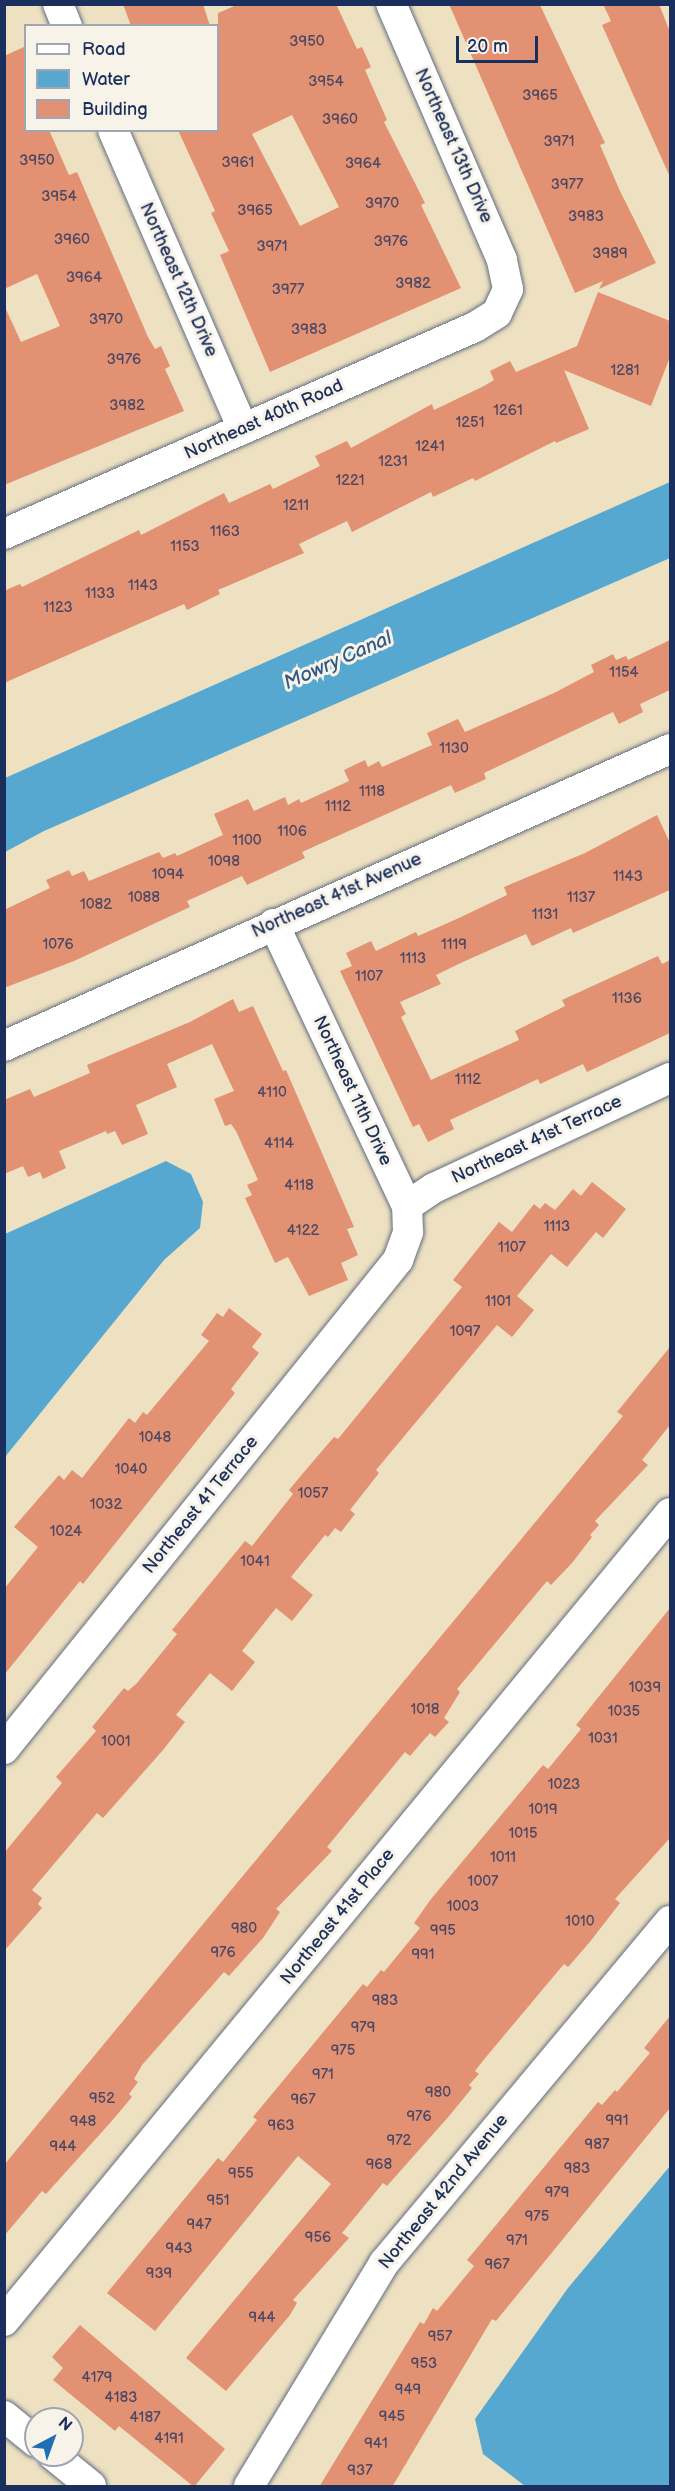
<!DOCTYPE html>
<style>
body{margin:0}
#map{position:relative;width:675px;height:2491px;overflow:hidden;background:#ede1c1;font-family:"Balsamiq Sans",sans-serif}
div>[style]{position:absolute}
.water>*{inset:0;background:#57a8d1}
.building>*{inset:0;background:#e39173}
.roads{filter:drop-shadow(0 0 2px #646d81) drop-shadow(0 0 2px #646d81)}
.minor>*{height:30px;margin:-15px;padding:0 15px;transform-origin:15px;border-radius:15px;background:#fff}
span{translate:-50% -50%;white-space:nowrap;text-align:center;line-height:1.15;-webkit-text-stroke:6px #f7f3e8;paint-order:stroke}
.number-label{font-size:15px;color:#4d4863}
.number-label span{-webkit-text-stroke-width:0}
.street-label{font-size:18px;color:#1b2f5e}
.water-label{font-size:20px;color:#305986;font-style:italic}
.frame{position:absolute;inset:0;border:6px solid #1b2f5e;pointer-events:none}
.legend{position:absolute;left:24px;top:24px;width:195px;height:108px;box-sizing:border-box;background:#f7f3e8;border:2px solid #9fa5b1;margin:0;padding:8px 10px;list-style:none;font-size:18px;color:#1b2f5e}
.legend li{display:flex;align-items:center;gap:12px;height:30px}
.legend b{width:30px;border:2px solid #9fa5b1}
.north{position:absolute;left:24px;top:2407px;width:60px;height:60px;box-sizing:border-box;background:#f7f3e8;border:2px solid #9fa5b1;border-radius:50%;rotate:41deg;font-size:16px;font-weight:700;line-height:24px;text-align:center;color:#1b2f5e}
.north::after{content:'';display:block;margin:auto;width:21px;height:27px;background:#1f6fb2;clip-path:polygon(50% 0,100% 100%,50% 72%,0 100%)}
.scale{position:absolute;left:456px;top:36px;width:82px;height:27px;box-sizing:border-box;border:3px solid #1b2f5e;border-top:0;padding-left:8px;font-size:18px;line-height:21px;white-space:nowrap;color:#1b2f5e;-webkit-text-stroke:4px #f7f3e8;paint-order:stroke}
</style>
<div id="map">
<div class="water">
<i style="clip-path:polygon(670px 482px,670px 558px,44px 831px,5px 852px,5px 778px)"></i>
<i style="clip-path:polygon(166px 1161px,191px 1174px,203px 1202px,200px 1228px,164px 1260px,5px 1457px,5px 1234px)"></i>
<i style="clip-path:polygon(670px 2166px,670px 2486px,525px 2486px,483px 2454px,475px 2419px,568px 2288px)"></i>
</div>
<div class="building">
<i style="clip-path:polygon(123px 4px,203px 4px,210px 26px,131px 26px)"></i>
<i style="clip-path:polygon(evenodd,239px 4px,336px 4px,357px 49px,362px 47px,371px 67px,365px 70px,387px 120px,384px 122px,425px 203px,421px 205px,461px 288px,270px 372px,220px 255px,229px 251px,211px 213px,215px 211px,178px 130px,218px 130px,218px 13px,239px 4px,292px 115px,339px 207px,300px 226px,252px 134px,292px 115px)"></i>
<i style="clip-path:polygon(449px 4px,540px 5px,605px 143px,600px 145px,620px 191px,656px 263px,599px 289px,603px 281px,575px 293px)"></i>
<i style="clip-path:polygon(603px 4px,659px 4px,670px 32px,670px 177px,602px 25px,611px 21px)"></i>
<i style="clip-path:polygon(26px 46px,26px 130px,49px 130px,69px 175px,77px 172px,148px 337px,155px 349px,161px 346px,170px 366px,165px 369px,184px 411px,4px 485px,4px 305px,21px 342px,60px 326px,37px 274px,4px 289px,4px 56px)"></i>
<i style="clip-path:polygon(598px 292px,670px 321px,670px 357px,651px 406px,564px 370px,589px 429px,556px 443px,555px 441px,475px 481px,473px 478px,433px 497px,431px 492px,352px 532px,347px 521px,299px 544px,304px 553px,218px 590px,220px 594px,187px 610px,184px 604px,4px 683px,4px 591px,20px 584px,22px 587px,139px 530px,141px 535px,224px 493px,229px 503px,270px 484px,273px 489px,320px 466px,315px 456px,347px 441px,351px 448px,432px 404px,434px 410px,484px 386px,494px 380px,490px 371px,510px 361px,516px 372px,577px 346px)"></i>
<i style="clip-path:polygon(670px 640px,670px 690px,640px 704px,643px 712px,619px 724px,613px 712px,484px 773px,486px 779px,455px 793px,451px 785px,302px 852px,305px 858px,247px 885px,242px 876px,187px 901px,190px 907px,74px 961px,4px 988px,4px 910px,50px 888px,46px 880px,69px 870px,72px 876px,84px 871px,89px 881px,159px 852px,163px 858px,175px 853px,177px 856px,223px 835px,214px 814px,248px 799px,254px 811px,285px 797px,288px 805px,299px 799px,301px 803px,349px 781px,344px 770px,365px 760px,368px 767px,379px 761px,382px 767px,432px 745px,427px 733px,458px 719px,465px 732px,554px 693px,594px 672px,591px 665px,613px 654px,616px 660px,626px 656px,628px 660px)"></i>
<i style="clip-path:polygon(657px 815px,670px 843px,670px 890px,573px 933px,571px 928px,532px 946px,526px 934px,465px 961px,436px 975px,441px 984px,400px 1002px,406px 1014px,401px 1017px,431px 1080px,519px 1040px,515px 1031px,565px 1006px,562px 1000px,658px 956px,662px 964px,670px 960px,670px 1033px,587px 1072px,583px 1064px,540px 1084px,538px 1079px,450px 1120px,454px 1129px,428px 1142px,419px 1124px,413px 1127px,340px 971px,352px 966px,346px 953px,371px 941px,376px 951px,416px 932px,418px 936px,459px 918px,507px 895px,504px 887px,585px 853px)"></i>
<i style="clip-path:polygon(233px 999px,239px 1012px,253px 1006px,283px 1071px,286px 1070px,354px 1227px,347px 1229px,358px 1255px,341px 1263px,348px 1280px,309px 1296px,288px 1257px,275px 1263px,245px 1198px,252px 1195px,247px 1185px,258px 1180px,236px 1131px,231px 1124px,225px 1126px,214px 1099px,234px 1091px,212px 1044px,167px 1064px,177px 1087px,136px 1105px,148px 1134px,122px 1145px,115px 1131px,107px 1134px,106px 1131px,59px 1151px,66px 1168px,43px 1179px,40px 1172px,28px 1177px,23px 1166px,4px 1174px,4px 1100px,30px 1089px,34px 1097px,90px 1073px,87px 1065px,190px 1022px)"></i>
<i style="clip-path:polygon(592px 1182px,626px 1209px,603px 1238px,596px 1232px,567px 1267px,551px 1254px,517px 1296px,534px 1310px,512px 1337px,497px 1325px,376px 1470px,379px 1473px,350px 1510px,355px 1514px,341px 1532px,335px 1528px,328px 1537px,325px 1535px,291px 1577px,313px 1595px,292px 1621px,276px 1608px,242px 1651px,255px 1662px,232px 1691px,210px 1673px,176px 1715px,185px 1722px,163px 1750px,103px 1818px,97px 1813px,32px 1890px,42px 1898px,38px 1904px,42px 1908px,4px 1951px,4px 1853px,62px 1783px,56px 1777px,96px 1731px,92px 1727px,124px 1688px,128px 1691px,137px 1683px,177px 1634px,172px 1630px,245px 1541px,252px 1546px,293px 1494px,289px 1490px,304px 1472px,334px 1437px,338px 1439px,422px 1336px,462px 1287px,453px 1280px,499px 1222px,512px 1232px,534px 1204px,540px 1209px,545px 1203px,555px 1210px,573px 1189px,581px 1196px)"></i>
<i style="clip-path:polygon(229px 1308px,262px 1334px,252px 1347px,259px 1353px,231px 1389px,235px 1393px,83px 1584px,80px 1581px,4px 1675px,4px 1589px,38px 1547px,14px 1527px,59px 1475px,64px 1480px,72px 1470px,82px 1478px,129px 1418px,135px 1423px,143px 1412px,147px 1415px,209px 1341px,201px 1335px,217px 1313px,223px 1317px)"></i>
<i style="clip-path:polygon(670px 1347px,670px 1425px,642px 1460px,648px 1465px,595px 1521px,599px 1525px,590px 1535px,592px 1537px,572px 1563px,551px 1585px,547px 1581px,457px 1689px,460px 1692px,444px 1718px,449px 1722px,435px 1737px,430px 1733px,410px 1756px,405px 1752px,327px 1847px,332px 1851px,276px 1909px,280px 1912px,263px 1938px,229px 1976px,224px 1972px,142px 2065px,134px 2079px,138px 2082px,129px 2094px,132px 2097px,110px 2123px,46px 2194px,42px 2191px,4px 2236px,4px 2165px,623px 1416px,617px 1412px)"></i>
<i style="clip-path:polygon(670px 1608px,670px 1838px,615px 1899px,620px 1903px,589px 1943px,568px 1967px,564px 1964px,486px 2057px,475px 2071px,479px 2074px,469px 2085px,472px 2088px,450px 2115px,387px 2186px,383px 2183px,342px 2233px,349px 2238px,293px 2300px,297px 2303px,290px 2315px,226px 2391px,186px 2358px,331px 2184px,298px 2156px,155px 2331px,107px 2293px,218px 2158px,223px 2162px,257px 2120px,253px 2117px,363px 1984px,367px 1987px,381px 1970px,384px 1972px,420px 1928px,414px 1923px,431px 1899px,543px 1765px,548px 1769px,581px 1729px,576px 1725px)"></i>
<i style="clip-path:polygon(670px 2016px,670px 2108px,496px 2321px,492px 2319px,392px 2487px,319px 2487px,420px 2322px,424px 2324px,433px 2308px,437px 2311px,474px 2266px,467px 2260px,598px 2102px,602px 2105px,615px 2090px,617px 2092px,650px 2053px,644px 2048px)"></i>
<i style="clip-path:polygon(80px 2325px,225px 2449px,194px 2487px,119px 2426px,115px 2431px,53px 2380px,63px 2368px,52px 2357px)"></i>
</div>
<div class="roads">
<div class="minor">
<i style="left:58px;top:4px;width:24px;rotate:68deg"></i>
<i style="left:113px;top:130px;width:326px;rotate:66.5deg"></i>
<i style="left:4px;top:534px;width:514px;rotate:-23.73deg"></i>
<i style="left:475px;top:327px;width:26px;rotate:-32deg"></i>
<i style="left:497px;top:313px;width:26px;rotate:-65deg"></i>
<i style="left:508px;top:289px;width:30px;rotate:-102deg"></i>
<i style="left:502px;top:260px;width:279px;rotate:-113.4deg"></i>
<i style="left:4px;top:1046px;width:729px;rotate:-24.03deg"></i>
<i style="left:407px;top:1206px;width:32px;rotate:-34deg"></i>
<i style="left:434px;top:1188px;width:260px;rotate:-25deg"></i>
<i style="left:4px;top:1749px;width:628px;rotate:-51.14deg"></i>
<i style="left:398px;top:1260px;width:30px;rotate:-70deg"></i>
<i style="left:408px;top:1232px;width:26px;rotate:-92deg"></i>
<i style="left:407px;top:1206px;width:312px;rotate:-115.3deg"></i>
<i style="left:4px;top:2321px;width:1047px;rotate:-50.5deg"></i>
<i style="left:4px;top:2416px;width:41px;rotate:39.1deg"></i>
<i style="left:53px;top:2455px;width:49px;rotate:39.2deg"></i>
<i style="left:249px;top:2486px;width:261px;rotate:-58.8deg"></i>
<i style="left:384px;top:2263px;width:446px;rotate:-50.1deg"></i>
</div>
</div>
<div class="number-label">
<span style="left:307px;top:42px">3950</span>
<span style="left:326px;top:82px">3954</span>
<span style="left:540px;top:96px">3965</span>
<span style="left:340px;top:120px">3960</span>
<span style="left:559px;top:142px">3971</span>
<span style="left:37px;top:161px">3950</span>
<span style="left:238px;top:163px">3961</span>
<span style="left:363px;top:164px">3964</span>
<span style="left:567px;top:185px">3977</span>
<span style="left:59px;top:197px">3954</span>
<span style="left:382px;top:204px">3970</span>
<span style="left:255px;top:211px">3965</span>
<span style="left:586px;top:217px">3983</span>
<span style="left:72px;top:240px">3960</span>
<span style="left:391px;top:242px">3976</span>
<span style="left:272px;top:247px">3971</span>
<span style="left:610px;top:254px">3989</span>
<span style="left:84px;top:278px">3964</span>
<span style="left:413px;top:284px">3982</span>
<span style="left:288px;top:290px">3977</span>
<span style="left:106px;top:320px">3970</span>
<span style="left:309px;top:330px">3983</span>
<span style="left:124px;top:360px">3976</span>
<span style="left:625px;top:371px">1281</span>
<span style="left:127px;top:406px">3982</span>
<span style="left:508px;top:411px">1261</span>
<span style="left:470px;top:423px">1251</span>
<span style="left:430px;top:447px">1241</span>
<span style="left:393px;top:462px">1231</span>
<span style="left:350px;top:481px">1221</span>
<span style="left:296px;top:506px">1211</span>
<span style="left:225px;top:532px">1163</span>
<span style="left:185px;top:547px">1153</span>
<span style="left:143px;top:586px">1143</span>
<span style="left:100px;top:594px">1133</span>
<span style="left:58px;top:608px">1123</span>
<span style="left:624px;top:673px">1154</span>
<span style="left:454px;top:749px">1130</span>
<span style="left:372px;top:792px">1118</span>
<span style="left:338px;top:807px">1112</span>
<span style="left:292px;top:832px">1106</span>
<span style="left:247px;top:841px">1100</span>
<span style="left:224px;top:862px">1098</span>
<span style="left:168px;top:875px">1094</span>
<span style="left:628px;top:877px">1143</span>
<span style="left:144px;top:898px">1088</span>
<span style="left:581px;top:898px">1137</span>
<span style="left:96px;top:905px">1082</span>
<span style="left:545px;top:915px">1131</span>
<span style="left:58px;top:945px">1076</span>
<span style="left:454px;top:945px">1119</span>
<span style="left:413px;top:959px">1113</span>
<span style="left:369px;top:977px">1107</span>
<span style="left:627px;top:999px">1136</span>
<span style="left:468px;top:1080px">1112</span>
<span style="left:272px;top:1093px">4110</span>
<span style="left:279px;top:1144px">4114</span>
<span style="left:299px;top:1186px">4118</span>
<span style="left:557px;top:1227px">1113</span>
<span style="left:303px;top:1231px">4122</span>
<span style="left:512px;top:1248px">1107</span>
<span style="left:498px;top:1302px">1101</span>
<span style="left:465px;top:1332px">1097</span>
<span style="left:155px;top:1438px">1048</span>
<span style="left:131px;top:1470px">1040</span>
<span style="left:313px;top:1494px">1057</span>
<span style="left:106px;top:1505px">1032</span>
<span style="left:66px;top:1532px">1024</span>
<span style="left:255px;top:1562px">1041</span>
<span style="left:645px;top:1688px">1039</span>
<span style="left:425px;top:1710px">1018</span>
<span style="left:624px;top:1712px">1035</span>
<span style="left:603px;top:1739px">1031</span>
<span style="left:116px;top:1742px">1001</span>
<span style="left:564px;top:1785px">1023</span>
<span style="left:543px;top:1810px">1019</span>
<span style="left:523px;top:1834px">1015</span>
<span style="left:503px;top:1858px">1011</span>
<span style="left:483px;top:1882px">1007</span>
<span style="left:463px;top:1907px">1003</span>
<span style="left:580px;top:1922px">1010</span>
<span style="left:244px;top:1929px">980</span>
<span style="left:443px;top:1931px">995</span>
<span style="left:223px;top:1953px">976</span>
<span style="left:423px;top:1955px">991</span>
<span style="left:385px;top:2001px">983</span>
<span style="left:363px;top:2028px">979</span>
<span style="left:343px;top:2051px">975</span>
<span style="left:323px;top:2075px">971</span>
<span style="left:438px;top:2093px">980</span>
<span style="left:102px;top:2099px">952</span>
<span style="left:303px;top:2100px">967</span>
<span style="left:419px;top:2117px">976</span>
<span style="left:617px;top:2121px">991</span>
<span style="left:83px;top:2122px">948</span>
<span style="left:281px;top:2126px">963</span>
<span style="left:399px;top:2141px">972</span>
<span style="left:597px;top:2145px">987</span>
<span style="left:63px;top:2147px">944</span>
<span style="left:379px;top:2165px">968</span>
<span style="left:577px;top:2169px">983</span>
<span style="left:241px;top:2174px">955</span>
<span style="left:557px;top:2193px">979</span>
<span style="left:218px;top:2201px">951</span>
<span style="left:537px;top:2217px">975</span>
<span style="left:199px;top:2225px">947</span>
<span style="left:318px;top:2238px">956</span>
<span style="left:517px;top:2241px">971</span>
<span style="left:179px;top:2249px">943</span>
<span style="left:497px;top:2265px">967</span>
<span style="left:159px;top:2274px">939</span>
<span style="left:262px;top:2318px">944</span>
<span style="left:440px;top:2337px">957</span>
<span style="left:424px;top:2364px">953</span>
<span style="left:97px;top:2378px">4179</span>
<span style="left:408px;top:2390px">949</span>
<span style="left:121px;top:2398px">4183</span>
<span style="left:392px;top:2417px">945</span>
<span style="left:145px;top:2418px">4187</span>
<span style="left:169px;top:2439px">4191</span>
<span style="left:376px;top:2444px">941</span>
<span style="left:360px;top:2471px">937</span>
</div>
<div class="street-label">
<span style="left:453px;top:146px;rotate:66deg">Northeast 13th Drive</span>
<span style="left:178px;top:280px;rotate:66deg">Northeast 12th Drive</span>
<span style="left:264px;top:420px;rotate:-24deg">Northeast 40th Road</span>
<span style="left:337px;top:896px;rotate:-24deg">Northeast 41st Avenue</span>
<span style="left:352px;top:1091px;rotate:65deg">Northeast 11th Drive</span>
<span style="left:537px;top:1140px;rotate:-25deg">Northeast 41st Terrace</span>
<span style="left:201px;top:1505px;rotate:-51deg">Northeast 41 Terrace</span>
<span style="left:338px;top:1917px;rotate:-51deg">Northeast 41st Place</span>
<span style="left:444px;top:2192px;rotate:-51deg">Northeast 42nd Avenue</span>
</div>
<div class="water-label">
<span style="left:338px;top:661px;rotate:-24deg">Mowry Canal</span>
</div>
<div class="frame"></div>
<ul class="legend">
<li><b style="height:8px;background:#fff"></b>Road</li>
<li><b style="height:16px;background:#57a8d1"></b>Water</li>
<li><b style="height:16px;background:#e39173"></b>Building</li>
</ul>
<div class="north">N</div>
<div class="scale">20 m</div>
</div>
